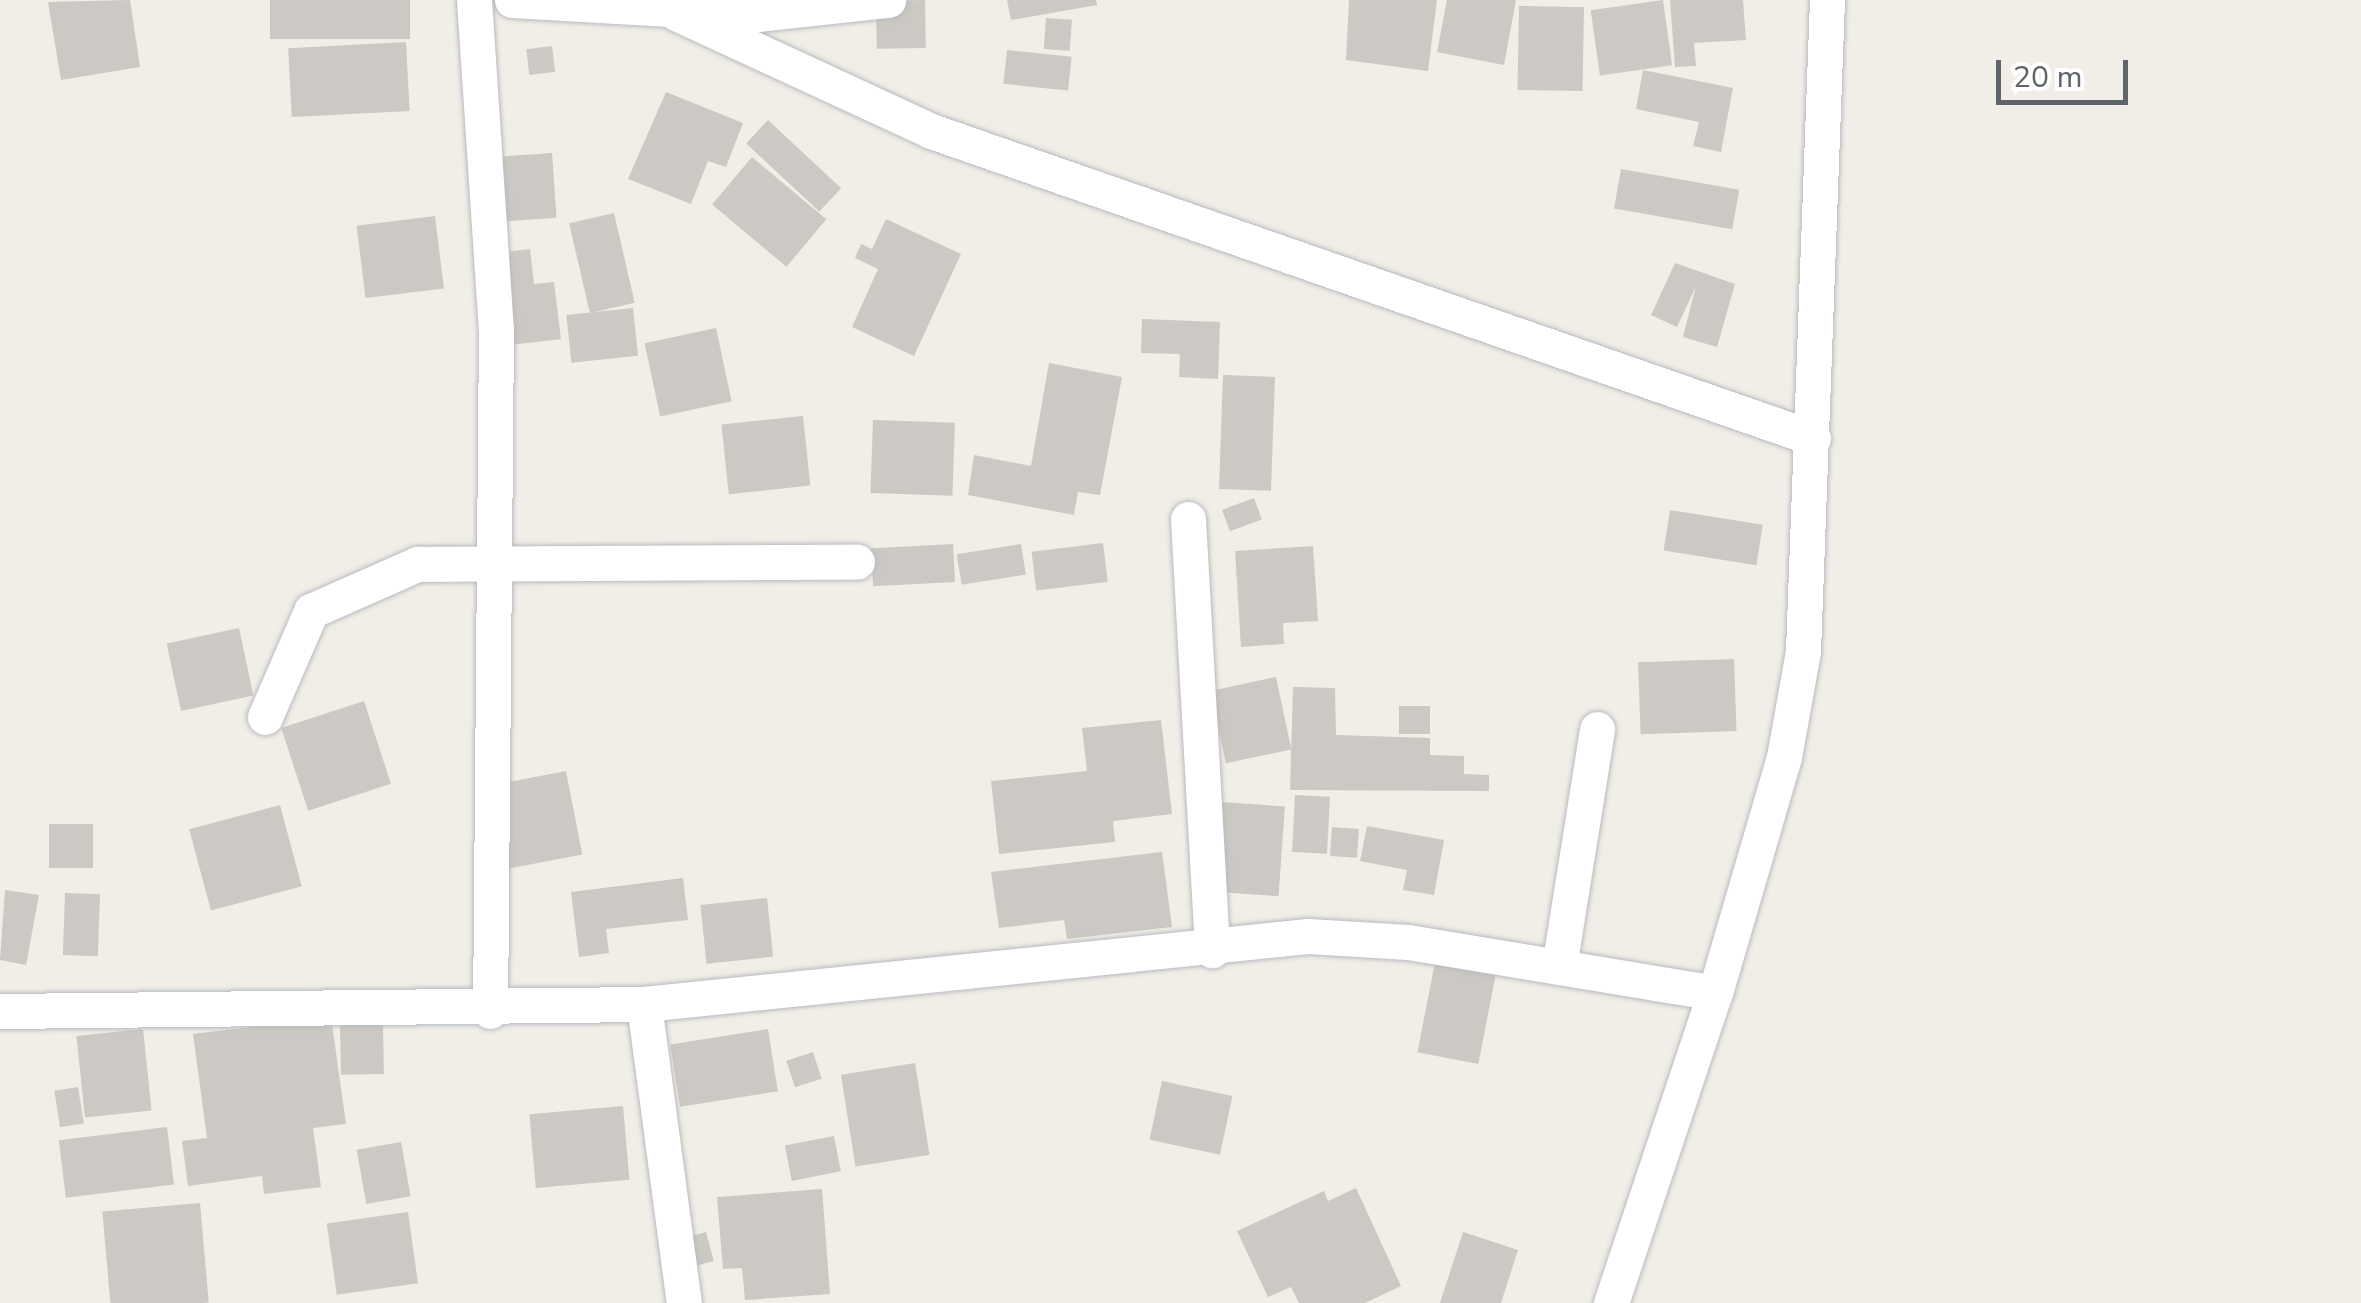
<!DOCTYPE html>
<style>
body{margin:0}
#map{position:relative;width:2361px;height:1303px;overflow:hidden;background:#f1ede7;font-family:"Nunito Sans",sans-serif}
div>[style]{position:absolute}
.building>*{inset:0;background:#ccc8c3;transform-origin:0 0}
.roads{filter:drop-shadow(0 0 2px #b7bbbe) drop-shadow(0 0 2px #b7bbbe)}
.street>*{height:35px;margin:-17.5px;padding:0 17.5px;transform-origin:17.5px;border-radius:17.5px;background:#fff}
span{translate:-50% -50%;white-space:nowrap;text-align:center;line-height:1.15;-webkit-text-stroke:9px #fff;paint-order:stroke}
.scale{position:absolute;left:1996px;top:60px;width:132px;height:45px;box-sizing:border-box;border:5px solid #5e6468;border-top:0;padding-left:12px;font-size:30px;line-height:35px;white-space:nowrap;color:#5e6468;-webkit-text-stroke:8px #fff;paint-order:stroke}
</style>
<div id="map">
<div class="building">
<i style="clip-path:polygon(130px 0,140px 67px,61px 80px,48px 2px)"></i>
<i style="left:270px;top:0;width:140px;height:39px"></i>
<i style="left:925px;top:0;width:48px;height:49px;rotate:89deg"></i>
<i style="clip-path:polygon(1007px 0,1096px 0,1097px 5px,1011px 20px)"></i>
<i style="clip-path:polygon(1349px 0,1437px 0,1428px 71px,1346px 60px)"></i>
<i style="clip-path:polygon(1447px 0,1516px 0,1504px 65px,1437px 52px)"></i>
<i style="left:1663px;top:0;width:66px;height:73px;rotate:82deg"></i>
<i style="clip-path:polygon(1670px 0,1743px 0,1746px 40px,1694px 43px,1696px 66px,1675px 67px)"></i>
<i style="left:1519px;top:6px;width:65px;height:84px;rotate:1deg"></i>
<i style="left:1046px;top:18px;width:26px;height:31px;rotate:4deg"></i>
<i style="left:406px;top:42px;width:69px;height:118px;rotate:87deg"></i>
<i style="left:552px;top:46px;width:26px;height:26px;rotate:83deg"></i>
<i style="left:1007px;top:50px;width:65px;height:34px;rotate:6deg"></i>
<i style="clip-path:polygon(1643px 70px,1733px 88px,1721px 152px,1693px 146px,1699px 122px,1636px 109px)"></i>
<i style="clip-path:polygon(666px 92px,743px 123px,726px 167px,708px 161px,691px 204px,628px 179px)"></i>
<i style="left:768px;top:120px;width:100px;height:32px;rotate:43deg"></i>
<i style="left:552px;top:153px;width:65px;height:64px;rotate:86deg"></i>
<i style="left:752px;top:157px;width:97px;height:62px;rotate:40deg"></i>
<i style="left:1621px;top:169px;width:120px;height:40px;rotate:10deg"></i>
<i style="left:614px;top:213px;width:92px;height:46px;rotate:77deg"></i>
<i style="left:435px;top:216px;width:73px;height:79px;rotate:83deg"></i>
<i style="clip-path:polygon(886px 219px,961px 254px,914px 356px,852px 327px,878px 269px,855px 258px,861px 244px,872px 249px)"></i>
<i style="clip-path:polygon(530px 249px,534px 284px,554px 282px,561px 339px,501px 346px,490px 254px)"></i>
<i style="clip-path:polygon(1675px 263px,1735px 284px,1717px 347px,1683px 337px,1696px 286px,1677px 327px,1651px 315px)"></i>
<i style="left:633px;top:308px;width:48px;height:67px;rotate:84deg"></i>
<i style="clip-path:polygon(1142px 319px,1220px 322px,1218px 379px,1179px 377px,1180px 354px,1141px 353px)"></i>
<i style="left:716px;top:328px;width:75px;height:73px;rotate:78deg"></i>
<i style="clip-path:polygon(1049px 363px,1122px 377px,1100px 495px,1078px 492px,1074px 515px,968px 495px,974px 455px,1031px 466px)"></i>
<i style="left:1223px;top:375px;width:52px;height:114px;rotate:2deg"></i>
<i style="left:803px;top:416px;width:70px;height:82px;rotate:84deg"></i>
<i style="left:873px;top:420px;width:82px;height:73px;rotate:2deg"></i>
<i style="left:1254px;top:498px;width:23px;height:34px;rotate:70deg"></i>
<i style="left:1670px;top:510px;width:94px;height:41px;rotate:9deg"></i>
<i style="left:1103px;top:543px;width:39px;height:72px;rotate:83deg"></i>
<i style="left:953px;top:544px;width:38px;height:82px;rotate:87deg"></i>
<i style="left:1021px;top:544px;width:31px;height:65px;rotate:81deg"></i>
<i style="clip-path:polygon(1313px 546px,1318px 621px,1283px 623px,1284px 644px,1241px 647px,1235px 551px)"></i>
<i style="left:239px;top:628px;width:69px;height:74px;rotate:78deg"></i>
<i style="left:1734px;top:659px;width:72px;height:96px;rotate:88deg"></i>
<i style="left:1276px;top:677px;width:74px;height:67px;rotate:78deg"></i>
<i style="clip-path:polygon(1293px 687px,1335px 688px,1336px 735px,1430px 738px,1430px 755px,1464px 756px,1464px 774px,1489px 775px,1489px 791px,1290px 790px)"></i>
<i style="left:364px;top:701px;width:87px;height:87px;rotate:72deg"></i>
<i style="left:1399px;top:706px;width:31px;height:28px"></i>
<i style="clip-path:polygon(1161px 720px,1172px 814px,1113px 821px,1115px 842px,999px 854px,991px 781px,1087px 771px,1082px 728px)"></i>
<i style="left:566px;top:771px;width:85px;height:83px;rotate:79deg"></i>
<i style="left:1295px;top:795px;width:35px;height:57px;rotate:3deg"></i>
<i style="left:1221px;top:802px;width:64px;height:90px;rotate:4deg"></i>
<i style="left:280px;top:805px;width:84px;height:94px;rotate:75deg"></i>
<i style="left:49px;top:824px;width:44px;height:44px"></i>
<i style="clip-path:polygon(1367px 826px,1444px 840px,1434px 895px,1403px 890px,1407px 870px,1360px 861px)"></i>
<i style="left:1332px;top:827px;width:27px;height:29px;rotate:4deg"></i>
<i style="clip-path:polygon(1162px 852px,1172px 927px,1067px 939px,1064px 920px,999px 928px,991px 872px)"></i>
<i style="clip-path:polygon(683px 878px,688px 920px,606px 929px,609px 953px,579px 957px,571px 892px)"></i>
<i style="clip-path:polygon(5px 890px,39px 895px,26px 965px,0 960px)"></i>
<i style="left:65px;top:893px;width:35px;height:62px;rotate:2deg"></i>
<i style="left:767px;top:898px;width:59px;height:67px;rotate:84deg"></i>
<i style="left:1436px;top:957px;width:62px;height:97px;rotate:11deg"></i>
<i style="clip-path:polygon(331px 1017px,346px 1124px,313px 1128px,321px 1187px,264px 1194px,262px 1176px,188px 1186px,182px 1141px,207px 1138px,193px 1034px)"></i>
<i style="left:383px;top:1023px;width:51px;height:43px;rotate:89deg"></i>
<i style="left:143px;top:1029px;width:82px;height:67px;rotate:84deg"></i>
<i style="left:768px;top:1029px;width:63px;height:99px;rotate:81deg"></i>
<i style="left:813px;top:1052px;width:28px;height:28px;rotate:72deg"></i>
<i style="left:915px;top:1063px;width:93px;height:75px;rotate:81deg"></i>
<i style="left:1162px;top:1081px;width:72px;height:60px;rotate:12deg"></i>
<i style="left:78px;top:1087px;width:37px;height:24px;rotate:81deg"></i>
<i style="left:623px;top:1106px;width:74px;height:94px;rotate:85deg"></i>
<i style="left:167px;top:1127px;width:58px;height:109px;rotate:83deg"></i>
<i style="left:834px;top:1136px;width:36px;height:50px;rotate:79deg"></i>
<i style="left:401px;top:1142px;width:55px;height:45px;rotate:80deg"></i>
<i style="clip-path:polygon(1356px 1188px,1401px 1286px,1365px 1303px,1299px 1303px,1291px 1287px,1268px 1297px,1237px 1231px,1324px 1191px,1328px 1201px)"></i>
<i style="clip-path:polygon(822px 1189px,830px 1294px,745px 1300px,742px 1268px,723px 1269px,717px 1197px)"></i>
<i style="left:200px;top:1203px;width:100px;height:98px;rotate:85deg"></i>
<i style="left:408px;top:1212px;width:72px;height:82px;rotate:82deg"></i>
<i style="left:706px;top:1232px;width:30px;height:18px;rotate:75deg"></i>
<i style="clip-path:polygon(1463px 1232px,1518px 1250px,1501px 1303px,1440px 1303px)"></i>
</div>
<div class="roads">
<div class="street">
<i style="left:474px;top:0;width:329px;rotate:86.2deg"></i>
<i style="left:496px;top:328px;width:683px;rotate:90.5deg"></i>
<i style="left:512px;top:0;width:245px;rotate:3.3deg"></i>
<i style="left:757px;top:14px;width:132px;rotate:-6.1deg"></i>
<i style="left:676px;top:13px;width:281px;rotate:24.8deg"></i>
<i style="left:931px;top:131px;width:934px;rotate:19.19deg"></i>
<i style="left:1188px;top:519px;width:432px;rotate:86.8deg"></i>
<i style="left:265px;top:717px;width:116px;rotate:-66.5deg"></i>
<i style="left:311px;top:611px;width:116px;rotate:-23.9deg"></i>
<i style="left:417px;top:564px;width:440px;rotate:-0.3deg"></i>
<i style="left:1559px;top:967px;width:241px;rotate:-80.9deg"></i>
<i style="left:644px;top:1004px;width:302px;rotate:82.4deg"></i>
<i style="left:0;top:1011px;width:644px;rotate:-0.62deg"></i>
<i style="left:644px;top:1004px;width:667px;rotate:-5.85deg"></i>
<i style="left:1308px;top:936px;width:100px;rotate:3.4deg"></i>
<i style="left:1408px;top:942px;width:311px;rotate:9.4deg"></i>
<i style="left:1715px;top:993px;width:246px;rotate:-73.7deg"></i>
<i style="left:1784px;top:757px;width:108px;rotate:-79.8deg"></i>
<i style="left:1803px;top:651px;width:651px;rotate:-87.89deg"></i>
<i style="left:1611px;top:1303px;width:327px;rotate:-71.5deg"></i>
</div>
</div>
<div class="scale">20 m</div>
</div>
